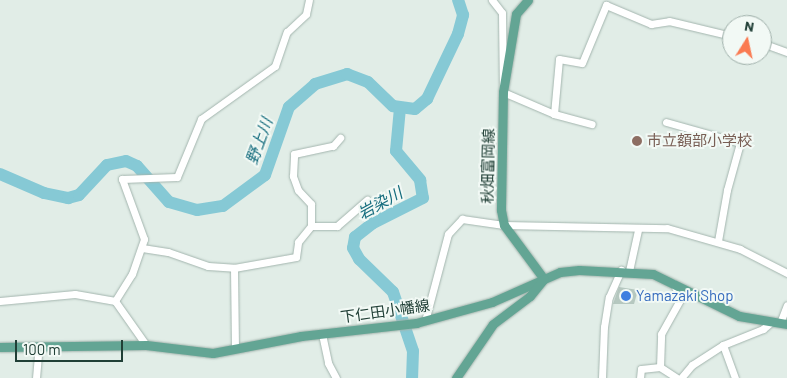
<!DOCTYPE html>
<meta charset="utf-8">
<style>
body{margin:0}
#map{position:relative;width:787px;height:378px;overflow:hidden;background:#e1ede7;font-family:Barlow,"Noto Sans JP",sans-serif}
div>[style]{position:absolute}
.river>*{height:12px;margin:-6px;padding:0 6px;transform-origin:6px;border-radius:6px;background:#86c9d5}
.building>*{inset:0;background:#b6c8c0}
.roads{filter:drop-shadow(0 0 1px #a3b5ae) drop-shadow(0 0 1px #a3b5ae)}
.minor>*{height:7px;margin:-3.5px;padding:0 3.5px;transform-origin:3.5px;border-radius:3.5px;background:#fff}
.major>*{height:9px;margin:-4.5px;padding:0 4.5px;transform-origin:4.5px;border-radius:4.5px;background:#63a594}
.dots>*{width:14px;height:14px;translate:-50% -50%;box-sizing:border-box;border:2px solid #f2f9f5;border-radius:50%}
span{translate:-50% -50%;white-space:nowrap;text-align:center;line-height:1.15;-webkit-text-stroke:4px #f2f9f5;paint-order:stroke}
.education-label{font-size:15px;color:#785e54}
.left{translate:0 -50%;text-align:left}
.street-label{font-size:15px;color:#203f36}
.shop-label{font-size:15px;color:#366cbe}
.water-label{font-size:16px;color:#166d7e;font-style:italic}
.north{position:absolute;left:722px;top:15px;width:50px;height:50px;box-sizing:border-box;background:#f2f9f5;border:1px solid #9eafa9;border-radius:50%;rotate:10deg;font-size:14px;font-weight:700;line-height:20px;text-align:center;color:#203f36}
.north::after{content:'';display:block;margin:auto;width:18px;height:22px;background:#fa7a51;clip-path:polygon(50% 0,100% 100%,50% 72%,0 100%)}
.scale{position:absolute;left:15px;top:340px;width:108px;height:22px;box-sizing:border-box;border:2px solid #203f36;border-top:0;padding-left:6px;font-size:15px;line-height:18px;white-space:nowrap;color:#203f36;-webkit-text-stroke:4px #f2f9f5;paint-order:stroke}
</style>
<div id="map">
<div class="river">
<i style="left:400px;top:108px;width:43px;rotate:95.3deg"></i>
<i style="left:396px;top:151px;width:38px;rotate:50deg"></i>
<i style="left:420px;top:180px;width:18px;rotate:81deg"></i>
<i style="left:423px;top:198px;width:56px;rotate:153.4deg"></i>
<i style="left:373px;top:223px;width:23px;rotate:142deg"></i>
<i style="left:355px;top:237px;width:11px;rotate:100deg"></i>
<i style="left:353px;top:248px;width:13px;rotate:61deg"></i>
<i style="left:359px;top:259px;width:47px;rotate:44.1deg"></i>
<i style="left:393px;top:292px;width:62px;rotate:71.3deg"></i>
<i style="left:413px;top:351px;width:27px;rotate:92deg"></i>
<i style="left:0;top:174px;width:48px;rotate:23.4deg"></i>
<i style="left:44px;top:193px;width:25px;rotate:12deg"></i>
<i style="left:68px;top:198px;width:11px;rotate:-15deg"></i>
<i style="left:79px;top:195px;width:41px;rotate:-47deg"></i>
<i style="left:107px;top:165px;width:19px;rotate:-12deg"></i>
<i style="left:126px;top:161px;width:12px;rotate:24deg"></i>
<i style="left:137px;top:166px;width:48px;rotate:48.4deg"></i>
<i style="left:169px;top:202px;width:29px;rotate:16deg"></i>
<i style="left:197px;top:210px;width:26px;rotate:-9deg"></i>
<i style="left:223px;top:206px;width:52px;rotate:-36.4deg"></i>
<i style="left:265px;top:175px;width:72px;rotate:-70.6deg"></i>
<i style="left:289px;top:107px;width:35px;rotate:-41deg"></i>
<i style="left:315px;top:84px;width:34px;rotate:-17deg"></i>
<i style="left:347px;top:74px;width:22px;rotate:21deg"></i>
<i style="left:368px;top:82px;width:35px;rotate:44deg"></i>
<i style="left:393px;top:106px;width:22px;rotate:8deg"></i>
<i style="left:415px;top:109px;width:16px;rotate:-40deg"></i>
<i style="left:427px;top:99px;width:72px;rotate:-64.5deg"></i>
<i style="left:458px;top:34px;width:20px;rotate:-75deg"></i>
<i style="left:463px;top:15px;width:16px;rotate:-108deg"></i>
</div>
<div class="building">
<i style="clip-path:polygon(619px 287px,638px 290px,634px 304px,613px 304px)"></i>
</div>
<div class="roads">
<div class="minor">
<i style="left:492px;top:0;width:16px;rotate:52deg"></i>
<i style="left:502px;top:13px;width:79px;rotate:89.3deg"></i>
<i style="left:503px;top:92px;width:56px;rotate:23.3deg"></i>
<i style="left:554px;top:114px;width:39px;rotate:15deg"></i>
<i style="left:762px;top:43px;width:27px;rotate:20deg"></i>
<i style="left:554px;top:114px;width:55px;rotate:-84.8deg"></i>
<i style="left:559px;top:59px;width:23px;rotate:10deg"></i>
<i style="left:582px;top:63px;width:63px;rotate:-67.5deg"></i>
<i style="left:606px;top:5px;width:49px;rotate:22.9deg"></i>
<i style="left:651px;top:24px;width:18px;rotate:-9deg"></i>
<i style="left:669px;top:21px;width:65px;rotate:13.4deg"></i>
<i style="left:666px;top:122px;width:77px;rotate:15.8deg"></i>
<i style="left:740px;top:143px;width:49px;rotate:105.5deg"></i>
<i style="left:727px;top:190px;width:52px;rotate:100deg"></i>
<i style="left:311px;top:226px;width:22px;rotate:-90deg"></i>
<i style="left:311px;top:204px;width:19px;rotate:-133deg"></i>
<i style="left:298px;top:190px;width:15px;rotate:-110deg"></i>
<i style="left:293px;top:176px;width:22px;rotate:-87deg"></i>
<i style="left:294px;top:154px;width:40px;rotate:-12deg"></i>
<i style="left:333px;top:146px;width:11px;rotate:-49deg"></i>
<i style="left:142px;top:248px;width:26px;rotate:9deg"></i>
<i style="left:168px;top:252px;width:42px;rotate:19.3deg"></i>
<i style="left:208px;top:266px;width:26px;rotate:4deg"></i>
<i style="left:629px;top:271px;width:42px;rotate:-77.6deg"></i>
<i style="left:0;top:301px;width:75px;rotate:-5.3deg"></i>
<i style="left:75px;top:294px;width:41px;rotate:9.9deg"></i>
<i style="left:115px;top:301px;width:54px;rotate:54.8deg"></i>
<i style="left:115px;top:301px;width:32px;rotate:-58deg"></i>
<i style="left:132px;top:274px;width:37px;rotate:-71deg"></i>
<i style="left:144px;top:239px;width:64px;rotate:-110.1deg"></i>
<i style="left:122px;top:179px;width:55px;rotate:-2.1deg"></i>
<i style="left:177px;top:177px;width:63px;rotate:-67.5deg"></i>
<i style="left:201px;top:119px;width:91px;rotate:-35.6deg"></i>
<i style="left:275px;top:66px;width:36px;rotate:-71deg"></i>
<i style="left:287px;top:32px;width:26px;rotate:-43deg"></i>
<i style="left:306px;top:14px;width:14px;rotate:-78deg"></i>
<i style="left:425px;top:321px;width:90px;rotate:-75.2deg"></i>
<i style="left:448px;top:234px;width:21px;rotate:-47deg"></i>
<i style="left:462px;top:219px;width:42px;rotate:8.1deg"></i>
<i style="left:504px;top:225px;width:163px;rotate:1.1deg"></i>
<i style="left:667px;top:228px;width:76px;rotate:16deg"></i>
<i style="left:740px;top:249px;width:53px;rotate:27.1deg"></i>
<i style="left:780px;top:323px;width:19px;rotate:-69deg"></i>
<i style="left:322px;top:334px;width:30px;rotate:78deg"></i>
<i style="left:328px;top:363px;width:17px;rotate:62deg"></i>
<i style="left:723px;top:345px;width:35px;rotate:70deg"></i>
<i style="left:235px;top:349px;width:81px;rotate:-90.7deg"></i>
<i style="left:234px;top:268px;width:63px;rotate:-10.1deg"></i>
<i style="left:296px;top:257px;width:15px;rotate:-82deg"></i>
<i style="left:298px;top:242px;width:21px;rotate:-51deg"></i>
<i style="left:311px;top:226px;width:26px"></i>
<i style="left:337px;top:226px;width:40px;rotate:-41deg"></i>
<i style="left:660px;top:367px;width:20px;rotate:33deg"></i>
<i style="left:36px;top:378px;width:32px;rotate:-85deg"></i>
<i style="left:602px;top:378px;width:51px;rotate:-87.8deg"></i>
<i style="left:604px;top:327px;width:30px;rotate:-81deg"></i>
<i style="left:609px;top:297px;width:30px;rotate:-66deg"></i>
<i style="left:640px;top:378px;width:9px;rotate:-84deg"></i>
<i style="left:641px;top:369px;width:19px;rotate:-6deg"></i>
<i style="left:660px;top:367px;width:33px;rotate:-88deg"></i>
<i style="left:661px;top:334px;width:41px;rotate:-60.9deg"></i>
<i style="left:681px;top:298px;width:17px;rotate:-118deg"></i>
<i style="left:681px;top:378px;width:17px;rotate:-50deg"></i>
<i style="left:692px;top:365px;width:37px;rotate:-33deg"></i>
<i style="left:723px;top:345px;width:43px;rotate:-21.8deg"></i>
<i style="left:763px;top:329px;width:11px;rotate:-41deg"></i>
</div>
<div class="major">
<i style="left:528px;top:0;width:18px;rotate:131deg"></i>
<i style="left:516px;top:14px;width:79px;rotate:99.5deg"></i>
<i style="left:503px;top:92px;width:118px;rotate:91deg"></i>
<i style="left:501px;top:210px;width:15px;rotate:79deg"></i>
<i style="left:504px;top:225px;width:67px;rotate:53.5deg"></i>
<i style="left:0;top:347px;width:146px;rotate:-0.8deg"></i>
<i style="left:146px;top:345px;width:67px;rotate:6.8deg"></i>
<i style="left:213px;top:353px;width:90px;rotate:-10.9deg"></i>
<i style="left:301px;top:336px;width:116px;rotate:-6.4deg"></i>
<i style="left:416px;top:323px;width:79px;rotate:-15.4deg"></i>
<i style="left:492px;top:302px;width:74px;rotate:-23.8deg"></i>
<i style="left:560px;top:272px;width:19px;rotate:-6deg"></i>
<i style="left:579px;top:270px;width:74px;rotate:3.1deg"></i>
<i style="left:653px;top:274px;width:96px;rotate:26deg"></i>
<i style="left:739px;top:316px;width:49px;rotate:9.5deg"></i>
<i style="left:456px;top:378px;width:65px;rotate:-55.6deg"></i>
<i style="left:493px;top:324px;width:46px;rotate:-37.1deg"></i>
<i style="left:530px;top:296px;width:22px;rotate:-51deg"></i>
</div>
</div>
<div class="dots">
<i style="left:637px;top:141px;background:#8d6e63"></i>
<i style="left:626px;top:296px;background:#3f7fe0"></i>
</div>
<div class="education-label">
<span class="left" style="left:647px;top:141px">市立額部小学校</span>
</div>
<div class="street-label">
<span style="left:488px;top:166px;rotate:-89deg">秋畑富岡線</span>
<span style="left:385px;top:311px;rotate:-8deg">下仁田小幡線</span>
</div>
<div class="shop-label">
<span class="left" style="left:636px;top:296px">Yamazaki Shop</span>
</div>
<div class="water-label">
<span style="left:259px;top:141px;rotate:-70deg">野上川</span>
<span style="left:380px;top:203px;rotate:-29deg">岩染川</span>
</div>
<div class="north">N</div>
<div class="scale">100 m</div>
</div>
